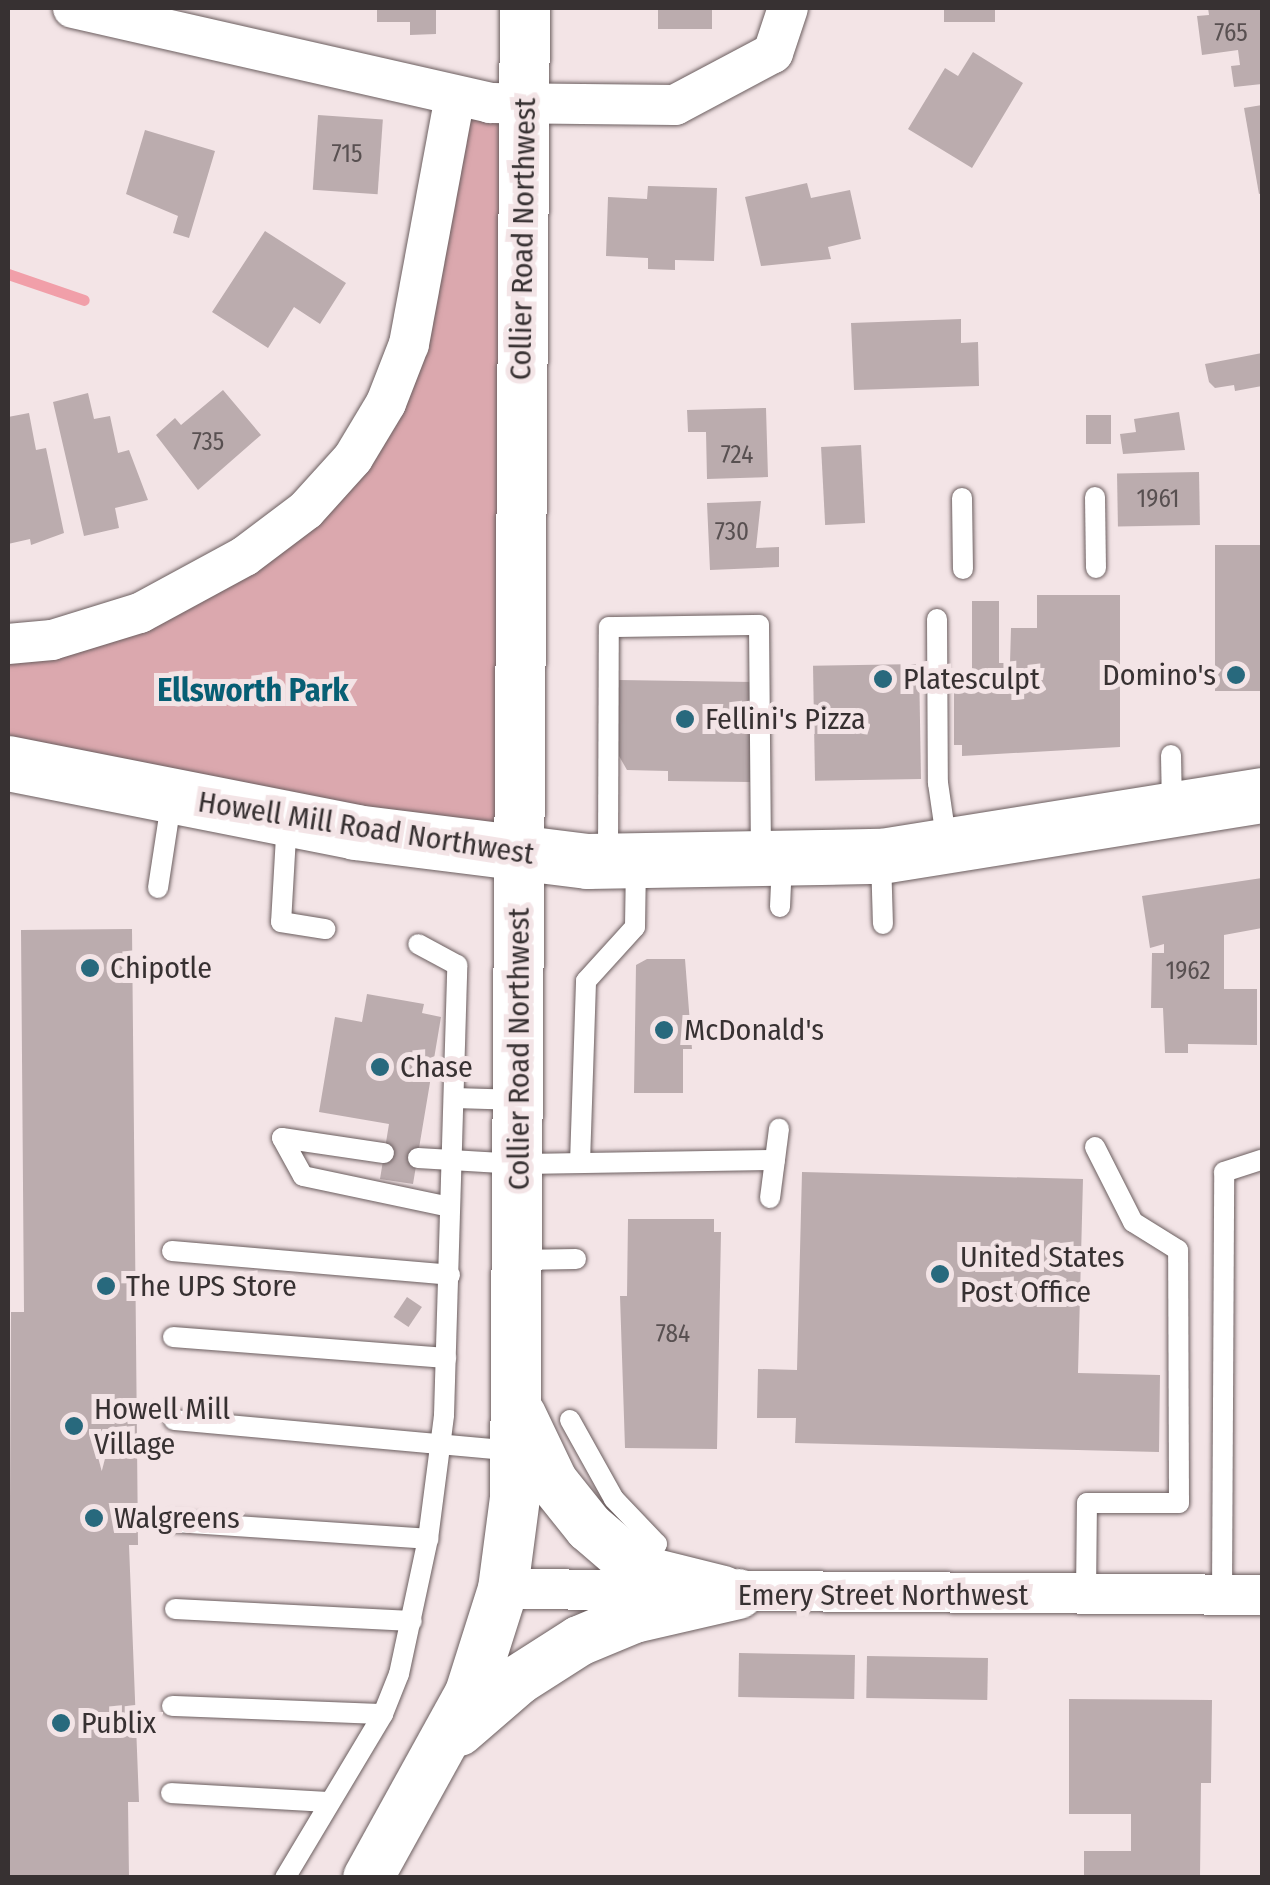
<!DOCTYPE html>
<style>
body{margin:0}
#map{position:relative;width:1270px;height:1885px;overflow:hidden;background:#f3e4e6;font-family:"Fira Sans Condensed",sans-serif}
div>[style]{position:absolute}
.green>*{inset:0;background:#dba8ae}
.stream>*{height:11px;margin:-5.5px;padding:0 5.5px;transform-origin:5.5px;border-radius:5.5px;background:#f19fa9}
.building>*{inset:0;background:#bbacae;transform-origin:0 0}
.roads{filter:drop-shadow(0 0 2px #6b5e5f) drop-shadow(0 0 2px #6b5e5f)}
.service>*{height:20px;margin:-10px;padding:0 10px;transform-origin:10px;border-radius:10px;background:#fff}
.minor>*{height:40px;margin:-20px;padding:0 20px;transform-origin:20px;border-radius:20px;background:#fff}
.tertiary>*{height:50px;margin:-25px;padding:0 25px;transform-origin:25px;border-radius:25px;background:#fff}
.secondary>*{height:55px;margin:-27.5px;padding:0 27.5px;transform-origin:27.5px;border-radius:27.5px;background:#fff}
.dots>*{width:28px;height:28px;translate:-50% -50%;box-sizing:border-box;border:5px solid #f3e4e6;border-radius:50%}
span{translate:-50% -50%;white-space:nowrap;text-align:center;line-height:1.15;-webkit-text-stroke:10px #f3e4e6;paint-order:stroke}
.number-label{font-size:25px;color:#585051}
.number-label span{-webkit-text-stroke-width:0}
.street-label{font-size:30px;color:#373132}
.poi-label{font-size:30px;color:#373132}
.right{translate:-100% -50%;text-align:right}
.left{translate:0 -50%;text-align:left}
.neighbourhood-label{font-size:32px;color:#075e74;font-weight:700}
.frame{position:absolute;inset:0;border:10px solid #373132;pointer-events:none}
</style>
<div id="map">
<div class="green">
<i style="clip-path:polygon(455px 96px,526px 103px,521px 855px,8px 761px,8px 644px,246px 556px,386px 403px)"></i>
</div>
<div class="stream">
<i style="left:8px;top:274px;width:80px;rotate:18.9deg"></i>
</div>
<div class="building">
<i style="clip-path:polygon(377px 8px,436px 8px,436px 34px,410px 35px,410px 22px,377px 22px)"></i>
<i style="left:658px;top:8px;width:54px;height:21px"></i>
<i style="left:944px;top:8px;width:51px;height:14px"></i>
<i style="clip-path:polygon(1208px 8px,1262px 8px,1262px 84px,1234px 87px,1231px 66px,1240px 65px,1238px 50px,1202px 55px,1197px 16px,1209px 15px)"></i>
<i style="clip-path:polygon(973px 52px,1023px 83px,972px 168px,908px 129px,945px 68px,958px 76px)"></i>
<i style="clip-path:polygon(1262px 105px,1262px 193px,1259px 194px,1244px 108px)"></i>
<i style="left:318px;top:115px;width:65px;height:75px;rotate:4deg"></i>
<i style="clip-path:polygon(145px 130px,215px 151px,189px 238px,173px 233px,178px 216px,126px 194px)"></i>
<i style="clip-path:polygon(807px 183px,811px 198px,850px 190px,861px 239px,828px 247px,831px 259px,761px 266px,745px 197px)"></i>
<i style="clip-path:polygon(648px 186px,717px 188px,714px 261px,675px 260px,675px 270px,648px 269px,648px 258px,606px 256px,608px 197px,647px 199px)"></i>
<i style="clip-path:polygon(265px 231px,346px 283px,320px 324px,294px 307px,268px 348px,212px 312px)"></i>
<i style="clip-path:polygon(961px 319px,961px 343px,978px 342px,979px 386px,854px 390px,851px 323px)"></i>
<i style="clip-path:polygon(1262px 353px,1262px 386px,1235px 391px,1234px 385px,1215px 388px,1209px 382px,1205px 364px)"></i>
<i style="clip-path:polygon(223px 390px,261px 435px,198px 490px,156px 435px,175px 418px,181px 425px)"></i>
<i style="clip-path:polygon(88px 393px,94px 419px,110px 416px,118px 453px,129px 450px,148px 500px,115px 508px,119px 528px,84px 536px,53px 402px)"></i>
<i style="clip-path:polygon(766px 408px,768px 477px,707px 479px,706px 432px,688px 432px,687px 410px)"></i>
<i style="clip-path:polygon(1179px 412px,1185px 450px,1123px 454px,1120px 434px,1136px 432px,1134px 419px)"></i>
<i style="clip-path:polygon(29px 413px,36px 450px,46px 448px,64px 533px,31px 545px,30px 539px,8px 544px,8px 417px)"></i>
<i style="left:1086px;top:415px;width:25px;height:29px"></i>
<i style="left:861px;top:445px;width:78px;height:40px;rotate:87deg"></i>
<i style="left:1199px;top:472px;width:53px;height:82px;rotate:89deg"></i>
<i style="clip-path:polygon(761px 501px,756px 548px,779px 547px,779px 567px,710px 570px,707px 503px)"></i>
<i style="left:1215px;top:545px;width:47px;height:146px"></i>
<i style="clip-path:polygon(1037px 595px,1120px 595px,1120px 747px,962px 756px,962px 745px,954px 745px,954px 688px,972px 688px,972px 601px,999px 601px,999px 663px,1010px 663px,1011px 628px,1037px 628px)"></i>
<i style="left:919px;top:664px;width:115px;height:106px;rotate:89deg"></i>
<i style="clip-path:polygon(619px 680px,752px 682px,750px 782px,668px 781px,668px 771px,627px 770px,619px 756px)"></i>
<i style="clip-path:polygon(1262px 878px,1262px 928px,1224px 935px,1224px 989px,1257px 989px,1257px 1045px,1188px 1044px,1188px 1053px,1165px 1053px,1163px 1008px,1151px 1008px,1152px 953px,1164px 953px,1164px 944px,1150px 948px,1142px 896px)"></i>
<i style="clip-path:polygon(132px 929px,138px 1545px,129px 1545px,139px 1802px,128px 1802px,129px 1878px,8px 1878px,11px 1312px,24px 1312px,21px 930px)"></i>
<i style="clip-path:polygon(647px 959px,685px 959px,692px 1049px,683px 1049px,683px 1093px,634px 1093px,636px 965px)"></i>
<i style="clip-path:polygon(367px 994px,424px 1004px,422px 1013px,441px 1017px,413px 1184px,380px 1179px,389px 1124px,319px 1112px,335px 1017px,362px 1022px)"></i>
<i style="clip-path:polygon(802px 1172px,1083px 1179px,1078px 1373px,1160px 1375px,1159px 1452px,795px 1443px,796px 1418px,757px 1418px,758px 1369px,797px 1370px)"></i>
<i style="clip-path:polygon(628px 1219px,714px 1219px,714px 1232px,721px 1232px,717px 1449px,625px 1448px,620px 1296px,627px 1296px)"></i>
<i style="left:407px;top:1297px;width:18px;height:24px;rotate:34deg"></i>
<i style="left:739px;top:1653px;width:116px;height:44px;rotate:1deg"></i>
<i style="left:867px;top:1656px;width:121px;height:42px;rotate:1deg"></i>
<i style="clip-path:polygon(1069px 1699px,1212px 1700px,1211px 1783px,1201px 1783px,1200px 1878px,1084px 1878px,1084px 1851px,1131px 1851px,1131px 1814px,1069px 1814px)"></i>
</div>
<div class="roads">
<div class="service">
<i style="left:1095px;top:497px;width:71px;rotate:89.2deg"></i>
<i style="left:962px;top:498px;width:71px;rotate:89.2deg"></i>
<i style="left:937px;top:619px;width:164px;rotate:89.7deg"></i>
<i style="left:938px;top:783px;width:63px;rotate:81.7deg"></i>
<i style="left:1171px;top:755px;width:53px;rotate:88.9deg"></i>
<i style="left:287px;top:819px;width:103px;rotate:93.3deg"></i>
<i style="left:281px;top:922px;width:45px;rotate:9deg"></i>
<i style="left:881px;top:858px;width:66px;rotate:88.3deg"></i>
<i style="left:608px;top:859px;width:232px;rotate:-89.8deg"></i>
<i style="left:609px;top:627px;width:150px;rotate:-0.8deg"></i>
<i style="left:759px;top:625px;width:229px;rotate:89.5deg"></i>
<i style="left:158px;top:888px;width:92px;rotate:-81.3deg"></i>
<i style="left:780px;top:907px;width:45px;rotate:-87.5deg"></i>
<i style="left:456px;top:1098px;width:63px;rotate:1.8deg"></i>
<i style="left:282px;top:1138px;width:43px;rotate:61.1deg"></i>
<i style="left:303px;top:1176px;width:150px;rotate:11.9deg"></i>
<i style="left:282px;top:1138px;width:103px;rotate:8.4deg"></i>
<i style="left:418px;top:1158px;width:100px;rotate:3.4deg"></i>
<i style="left:518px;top:1164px;width:257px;rotate:-0.9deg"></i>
<i style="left:580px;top:1163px;width:182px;rotate:-88.1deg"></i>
<i style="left:586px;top:981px;width:73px;rotate:-47.8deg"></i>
<i style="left:635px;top:927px;width:63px;rotate:-89.1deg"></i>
<i style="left:770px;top:1198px;width:70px;rotate:-82.6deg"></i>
<i style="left:172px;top:1251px;width:279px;rotate:4.9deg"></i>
<i style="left:518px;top:1260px;width:58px;rotate:-1deg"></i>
<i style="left:173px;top:1337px;width:274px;rotate:4.4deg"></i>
<i style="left:174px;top:1420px;width:342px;rotate:5.2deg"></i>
<i style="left:570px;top:1420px;width:90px;rotate:60.9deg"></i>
<i style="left:614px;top:1499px;width:62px;rotate:46.3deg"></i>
<i style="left:657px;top:1544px;width:29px;rotate:125deg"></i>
<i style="left:174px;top:1522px;width:255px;rotate:3.8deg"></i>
<i style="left:1086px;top:1595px;width:92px;rotate:-89.4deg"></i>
<i style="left:1087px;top:1503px;width:92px"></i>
<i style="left:1179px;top:1503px;width:253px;rotate:-90.2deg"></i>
<i style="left:1178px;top:1250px;width:53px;rotate:-148.1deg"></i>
<i style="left:1133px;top:1222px;width:84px;rotate:-116.9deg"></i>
<i style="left:1222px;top:1595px;width:423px;rotate:-89.7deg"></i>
<i style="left:1224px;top:1172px;width:40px;rotate:-18deg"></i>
<i style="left:175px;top:1609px;width:237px;rotate:2.9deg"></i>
<i style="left:172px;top:1706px;width:211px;rotate:2.2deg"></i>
<i style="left:171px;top:1793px;width:156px;rotate:3.3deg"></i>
<i style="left:285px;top:1878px;width:191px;rotate:-59.1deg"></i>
<i style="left:383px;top:1714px;width:43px;rotate:-68.2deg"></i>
<i style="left:399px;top:1674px;width:138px;rotate:-77.9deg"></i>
<i style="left:428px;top:1539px;width:125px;rotate:-82.6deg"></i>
<i style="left:444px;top:1415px;width:450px;rotate:-88.3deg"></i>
<i style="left:457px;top:965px;width:44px;rotate:-151.7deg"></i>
</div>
<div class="minor">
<i style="left:73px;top:8px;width:428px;rotate:12.8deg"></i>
<i style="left:490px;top:103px;width:185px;rotate:0.6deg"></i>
<i style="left:675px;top:105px;width:111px;rotate:-28deg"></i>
<i style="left:773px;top:53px;width:47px;rotate:-71.6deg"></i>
<i style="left:8px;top:644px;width:44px;rotate:-5.2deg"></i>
<i style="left:52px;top:640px;width:92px;rotate:-17.1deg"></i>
<i style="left:140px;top:613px;width:119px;rotate:-28.5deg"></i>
<i style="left:245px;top:556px;width:76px;rotate:-37deg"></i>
<i style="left:306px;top:510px;width:70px;rotate:-47.9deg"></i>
<i style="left:353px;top:458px;width:64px;rotate:-59deg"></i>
<i style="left:386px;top:403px;width:63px;rotate:-68.7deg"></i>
<i style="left:409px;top:344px;width:252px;rotate:-79.5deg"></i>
<i style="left:503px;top:1589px;width:759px;rotate:0.45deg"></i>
</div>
<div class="tertiary">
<i style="left:521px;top:1415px;width:74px;rotate:64.5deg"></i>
<i style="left:553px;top:1482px;width:58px;rotate:51.3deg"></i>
<i style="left:589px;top:1527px;width:66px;rotate:40.7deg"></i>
<i style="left:639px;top:1570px;width:87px;rotate:14deg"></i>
<i style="left:459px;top:1731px;width:78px;rotate:-40.8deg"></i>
<i style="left:518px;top:1680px;width:72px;rotate:-32.6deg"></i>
<i style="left:579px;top:1641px;width:60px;rotate:-22.7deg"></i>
<i style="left:634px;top:1618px;width:107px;rotate:-13deg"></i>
<i style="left:368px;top:1878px;width:211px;rotate:-61.1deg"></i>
<i style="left:470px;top:1693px;width:109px;rotate:-72.4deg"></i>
<i style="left:503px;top:1589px;width:92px;rotate:-82.5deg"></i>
<i style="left:515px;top:1498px;width:1490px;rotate:-89.62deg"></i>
</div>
<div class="secondary">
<i style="left:8px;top:763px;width:354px;rotate:11.2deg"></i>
<i style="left:355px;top:832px;width:234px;rotate:7.1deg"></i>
<i style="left:587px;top:861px;width:294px;rotate:-1deg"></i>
<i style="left:881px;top:856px;width:386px;rotate:-9.1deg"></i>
</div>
</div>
<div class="dots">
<i style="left:1236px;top:675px;background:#28697d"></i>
<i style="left:883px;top:679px;background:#28697d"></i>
<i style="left:685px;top:719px;background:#28697d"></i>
<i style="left:90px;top:968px;background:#28697d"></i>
<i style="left:664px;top:1030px;background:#28697d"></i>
<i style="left:380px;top:1067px;background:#28697d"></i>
<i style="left:940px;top:1274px;background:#28697d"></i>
<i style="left:106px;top:1286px;background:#28697d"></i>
<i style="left:74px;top:1426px;background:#28697d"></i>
<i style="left:94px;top:1518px;background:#28697d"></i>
<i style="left:61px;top:1723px;background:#28697d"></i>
</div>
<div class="number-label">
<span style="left:1231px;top:33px">765</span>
<span style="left:347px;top:154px">715</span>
<span style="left:208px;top:442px">735</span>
<span style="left:737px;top:455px">724</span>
<span style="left:1158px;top:499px">1961</span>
<span style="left:732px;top:532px">730</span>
<span style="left:1188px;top:971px">1962</span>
<span style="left:673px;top:1334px">784</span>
</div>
<div class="street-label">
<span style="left:523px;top:239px;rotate:-89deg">Collier Road Northwest</span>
<span style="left:366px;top:828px;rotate:9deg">Howell Mill Road Northwest</span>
<span style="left:519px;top:1049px;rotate:-90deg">Collier Road Northwest</span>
<span style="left:883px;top:1595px">Emery Street Northwest</span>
</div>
<div class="poi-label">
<span class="right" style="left:1216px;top:675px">Domino's</span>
<span class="left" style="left:903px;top:679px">Platesculpt</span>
<span class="left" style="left:705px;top:719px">Fellini's Pizza</span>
<span class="left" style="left:110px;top:968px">Chipotle</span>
<span class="left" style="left:684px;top:1030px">McDonald's</span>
<span class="left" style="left:400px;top:1067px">Chase</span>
<span class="left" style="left:960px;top:1274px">United States<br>Post Office</span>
<span class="left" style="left:126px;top:1286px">The UPS Store</span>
<span class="left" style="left:94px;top:1426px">Howell Mill<br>Village</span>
<span class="left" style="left:114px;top:1518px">Walgreens</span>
<span class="left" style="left:81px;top:1723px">Publix</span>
</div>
<div class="neighbourhood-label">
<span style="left:253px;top:690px">Ellsworth Park</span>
</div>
<div class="frame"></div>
</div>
